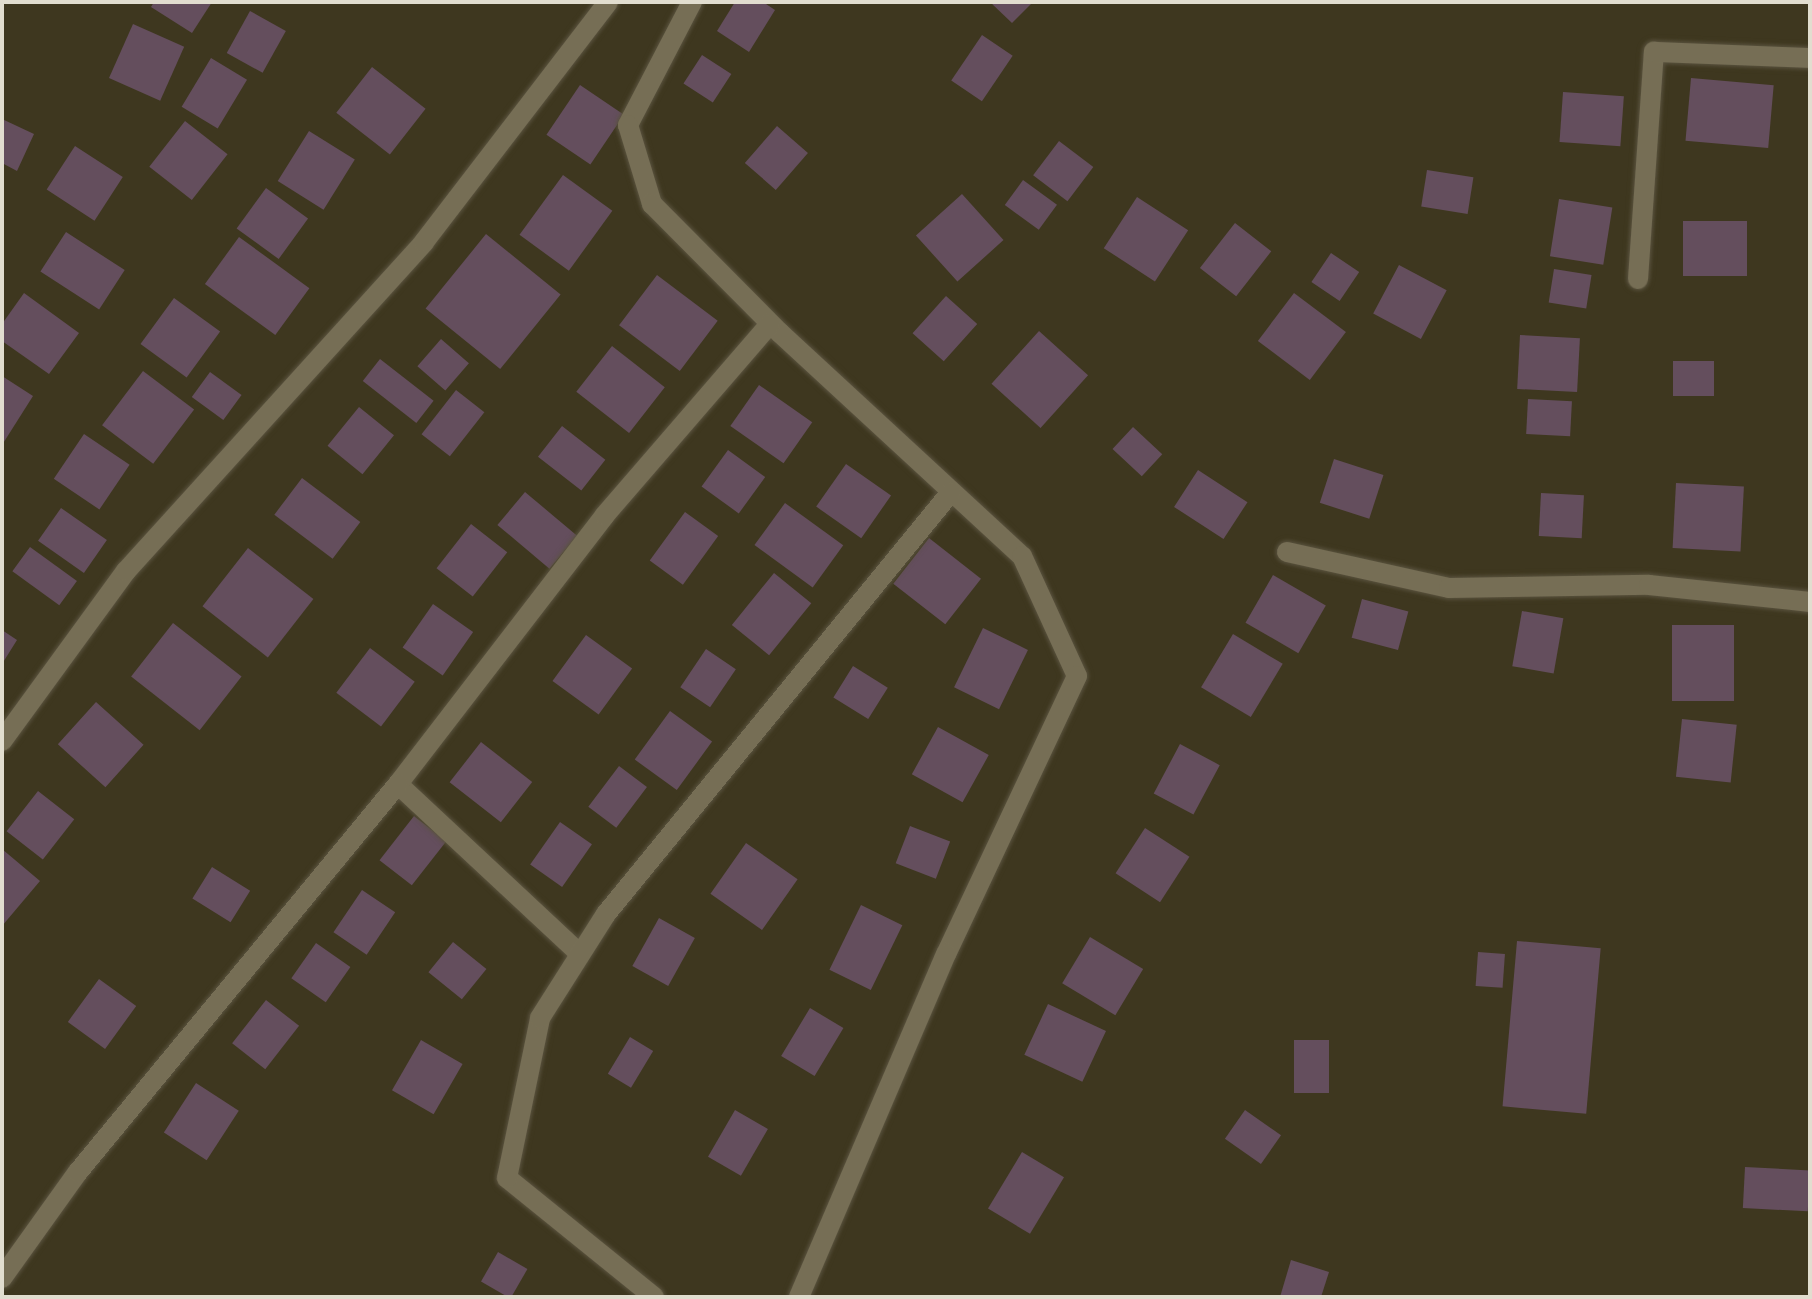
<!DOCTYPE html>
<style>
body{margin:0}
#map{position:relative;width:1812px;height:1299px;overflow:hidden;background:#3e371f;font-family:Karla,sans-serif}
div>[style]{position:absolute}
.building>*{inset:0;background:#644e5d;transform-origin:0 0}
.roads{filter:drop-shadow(0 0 2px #5a533f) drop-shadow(0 0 2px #5a533f)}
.minor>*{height:20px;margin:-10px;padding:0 10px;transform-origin:10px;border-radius:10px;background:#766e55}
span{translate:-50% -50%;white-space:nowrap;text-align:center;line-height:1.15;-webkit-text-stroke:8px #342c15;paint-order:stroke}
.frame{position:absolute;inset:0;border:4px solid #e1ddcf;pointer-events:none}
</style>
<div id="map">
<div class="building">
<i style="clip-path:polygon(154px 2px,212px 2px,192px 33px,151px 7px)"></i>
<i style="clip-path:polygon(735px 2px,763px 2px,775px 10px,749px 52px,717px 31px)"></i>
<i style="clip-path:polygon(990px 2px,1033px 2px,1012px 23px)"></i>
<i style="left:250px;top:11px;width:41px;height:48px;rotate:29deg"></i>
<i style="left:133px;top:24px;width:56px;height:59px;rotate:24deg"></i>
<i style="left:982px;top:35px;width:37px;height:55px;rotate:34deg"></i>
<i style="left:702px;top:55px;width:35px;height:34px;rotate:33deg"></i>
<i style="left:211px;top:58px;width:42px;height:57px;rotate:31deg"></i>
<i style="left:372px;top:67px;width:68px;height:58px;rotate:38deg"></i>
<i style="left:1691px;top:78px;width:83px;height:63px;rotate:5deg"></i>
<i style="left:580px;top:85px;width:53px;height:60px;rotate:34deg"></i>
<i style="left:1563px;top:92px;width:61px;height:50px;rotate:4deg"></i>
<i style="clip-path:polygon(2px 119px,34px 134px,17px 171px,2px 163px)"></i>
<i style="left:185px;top:121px;width:54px;height:58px;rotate:38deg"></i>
<i style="left:777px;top:126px;width:41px;height:49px;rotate:41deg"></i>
<i style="left:309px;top:131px;width:54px;height:59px;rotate:32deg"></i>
<i style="left:1059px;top:141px;width:43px;height:43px;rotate:37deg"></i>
<i style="left:75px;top:146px;width:57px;height:52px;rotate:33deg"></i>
<i style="left:1427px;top:170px;width:47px;height:37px;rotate:9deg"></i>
<i style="left:563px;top:175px;width:61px;height:74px;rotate:36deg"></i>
<i style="left:1023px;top:180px;width:42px;height:31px;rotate:36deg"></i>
<i style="left:266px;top:188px;width:52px;height:50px;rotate:36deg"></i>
<i style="left:962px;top:194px;width:62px;height:62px;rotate:48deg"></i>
<i style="left:1137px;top:197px;width:61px;height:61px;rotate:33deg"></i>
<i style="left:1559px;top:199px;width:54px;height:58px;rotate:9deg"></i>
<i style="left:1683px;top:221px;width:64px;height:55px"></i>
<i style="left:1235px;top:223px;width:46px;height:57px;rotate:38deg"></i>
<i style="left:66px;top:232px;width:70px;height:47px;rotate:33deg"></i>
<i style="left:486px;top:234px;width:96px;height:96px;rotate:39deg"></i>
<i style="left:239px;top:237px;width:87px;height:58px;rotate:36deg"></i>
<i style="left:1331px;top:253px;width:34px;height:35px;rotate:34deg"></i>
<i style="left:1399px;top:265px;width:54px;height:55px;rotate:28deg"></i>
<i style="left:1554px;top:269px;width:38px;height:34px;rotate:9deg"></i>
<i style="left:657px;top:275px;width:76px;height:63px;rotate:37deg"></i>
<i style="clip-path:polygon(24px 293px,79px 333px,49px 374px,2px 341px,2px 324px)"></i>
<i style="left:1294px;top:293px;width:65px;height:60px;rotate:37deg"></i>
<i style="left:946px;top:296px;width:42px;height:50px;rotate:42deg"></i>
<i style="left:174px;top:298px;width:57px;height:57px;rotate:36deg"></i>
<i style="left:1039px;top:331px;width:66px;height:71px;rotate:42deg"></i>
<i style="left:1520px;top:335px;width:60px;height:54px;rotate:3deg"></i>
<i style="left:441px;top:339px;width:37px;height:36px;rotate:41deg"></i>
<i style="left:612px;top:346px;width:67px;height:58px;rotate:38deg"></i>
<i style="left:380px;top:359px;width:68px;height:28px;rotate:38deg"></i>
<i style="left:1714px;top:361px;width:35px;height:41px;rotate:90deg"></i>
<i style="left:143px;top:371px;width:64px;height:68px;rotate:37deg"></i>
<i style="left:210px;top:372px;width:39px;height:31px;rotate:36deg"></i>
<i style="clip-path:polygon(2px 376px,33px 396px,2px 445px)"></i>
<i style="left:759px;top:385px;width:65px;height:50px;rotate:35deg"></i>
<i style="left:456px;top:390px;width:36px;height:56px;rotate:38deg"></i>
<i style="left:1528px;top:399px;width:44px;height:35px;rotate:3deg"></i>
<i style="left:359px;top:407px;width:45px;height:50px;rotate:39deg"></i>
<i style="left:562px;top:426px;width:55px;height:39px;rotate:38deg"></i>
<i style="left:1133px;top:427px;width:40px;height:30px;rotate:43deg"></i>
<i style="left:84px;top:434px;width:55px;height:54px;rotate:34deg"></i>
<i style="left:728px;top:450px;width:46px;height:45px;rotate:36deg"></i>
<i style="left:1334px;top:459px;width:52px;height:46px;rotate:18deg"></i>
<i style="left:846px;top:464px;width:55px;height:52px;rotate:35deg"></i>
<i style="left:1198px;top:470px;width:59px;height:44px;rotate:33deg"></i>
<i style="left:302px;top:478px;width:73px;height:46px;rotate:37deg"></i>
<i style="left:1676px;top:483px;width:68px;height:65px;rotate:3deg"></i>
<i style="left:525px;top:492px;width:68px;height:43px;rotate:40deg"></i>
<i style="left:1541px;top:493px;width:43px;height:43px;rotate:3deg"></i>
<i style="left:785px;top:503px;width:72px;height:52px;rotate:36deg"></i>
<i style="left:61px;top:508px;width:56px;height:40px;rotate:35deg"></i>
<i style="left:685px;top:512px;width:41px;height:60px;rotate:36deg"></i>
<i style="left:471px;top:524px;width:46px;height:56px;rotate:38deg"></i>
<i style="left:929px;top:538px;width:66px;height:58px;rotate:38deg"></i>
<i style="left:30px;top:547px;width:58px;height:30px;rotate:36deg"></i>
<i style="left:248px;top:548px;width:83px;height:74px;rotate:38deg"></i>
<i style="left:774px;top:573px;width:48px;height:67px;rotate:39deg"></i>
<i style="left:1273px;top:575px;width:61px;height:55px;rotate:30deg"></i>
<i style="left:1362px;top:599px;width:48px;height:40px;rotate:15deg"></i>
<i style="left:433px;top:604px;width:49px;height:53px;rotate:35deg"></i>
<i style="left:1522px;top:611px;width:42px;height:56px;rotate:10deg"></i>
<i style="left:173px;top:623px;width:87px;height:68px;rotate:38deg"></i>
<i style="left:1672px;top:625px;width:62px;height:76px"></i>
<i style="left:983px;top:628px;width:50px;height:66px;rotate:26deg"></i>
<i style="clip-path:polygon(2px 630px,17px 640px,2px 664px)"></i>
<i style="left:1233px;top:634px;width:58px;height:62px;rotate:31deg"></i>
<i style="left:586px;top:635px;width:57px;height:57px;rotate:36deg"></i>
<i style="left:370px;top:648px;width:56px;height:56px;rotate:37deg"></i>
<i style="left:706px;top:649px;width:36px;height:46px;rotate:34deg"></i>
<i style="left:853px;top:666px;width:41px;height:37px;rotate:32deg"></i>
<i style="left:96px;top:702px;width:64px;height:57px;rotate:42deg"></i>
<i style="left:670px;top:711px;width:52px;height:60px;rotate:36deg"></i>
<i style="left:1682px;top:719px;width:55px;height:58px;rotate:6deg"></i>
<i style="left:938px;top:727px;width:58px;height:54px;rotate:29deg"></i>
<i style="left:481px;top:742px;width:65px;height:51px;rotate:38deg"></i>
<i style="left:1180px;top:744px;width:45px;height:56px;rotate:28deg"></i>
<i style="left:619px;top:766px;width:35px;height:51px;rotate:37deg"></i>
<i style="left:38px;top:791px;width:46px;height:51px;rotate:38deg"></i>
<i style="left:414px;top:816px;width:41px;height:56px;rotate:38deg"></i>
<i style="left:560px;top:822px;width:39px;height:52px;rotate:35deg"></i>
<i style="left:910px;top:826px;width:43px;height:40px;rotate:21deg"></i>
<i style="left:1145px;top:828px;width:53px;height:54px;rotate:33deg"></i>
<i style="left:746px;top:843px;width:63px;height:62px;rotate:35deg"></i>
<i style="clip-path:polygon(2px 849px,40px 881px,2px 926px)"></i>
<i style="left:212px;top:867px;width:45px;height:37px;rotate:32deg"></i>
<i style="left:362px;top:890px;width:40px;height:51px;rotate:34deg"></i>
<i style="left:861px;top:905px;width:46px;height:72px;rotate:26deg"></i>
<i style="left:659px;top:918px;width:41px;height:55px;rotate:29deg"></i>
<i style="left:1090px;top:937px;width:62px;height:54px;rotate:31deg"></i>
<i style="left:1517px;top:941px;width:84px;height:166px;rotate:5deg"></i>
<i style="left:453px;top:942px;width:43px;height:39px;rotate:39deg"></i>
<i style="left:316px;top:943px;width:42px;height:43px;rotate:35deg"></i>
<i style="left:1478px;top:952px;width:27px;height:34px;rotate:4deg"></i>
<i style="left:99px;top:979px;width:46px;height:53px;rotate:36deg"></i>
<i style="left:266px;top:1000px;width:42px;height:55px;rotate:38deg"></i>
<i style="left:1048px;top:1004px;width:64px;height:56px;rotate:25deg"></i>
<i style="left:810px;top:1008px;width:39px;height:56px;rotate:31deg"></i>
<i style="left:630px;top:1037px;width:27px;height:43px;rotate:31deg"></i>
<i style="left:421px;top:1040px;width:48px;height:58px;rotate:30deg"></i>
<i style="left:1294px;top:1040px;width:35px;height:53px"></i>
<i style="left:196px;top:1083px;width:51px;height:59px;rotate:33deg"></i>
<i style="left:735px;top:1110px;width:38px;height:54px;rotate:30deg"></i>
<i style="left:1245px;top:1110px;width:44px;height:35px;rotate:35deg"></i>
<i style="left:1022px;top:1152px;width:49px;height:66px;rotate:31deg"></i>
<i style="left:1745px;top:1167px;width:65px;height:41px;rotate:3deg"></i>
<i style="left:498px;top:1252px;width:34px;height:34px;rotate:30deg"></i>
<i style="clip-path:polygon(1291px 1260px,1329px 1272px,1321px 1297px,1280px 1297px)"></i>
</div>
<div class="roads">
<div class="minor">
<i style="left:692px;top:2px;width:139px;rotate:117.5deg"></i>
<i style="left:628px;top:125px;width:83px;rotate:73.1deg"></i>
<i style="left:652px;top:204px;width:182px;rotate:45.2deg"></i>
<i style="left:780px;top:333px;width:329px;rotate:42.7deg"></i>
<i style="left:1022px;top:556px;width:132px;rotate:65.4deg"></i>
<i style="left:1077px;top:676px;width:307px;rotate:115.2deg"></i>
<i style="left:946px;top:954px;width:373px;rotate:113.2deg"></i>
<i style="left:1638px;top:279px;width:228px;rotate:-86deg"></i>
<i style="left:1654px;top:52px;width:156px;rotate:2.2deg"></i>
<i style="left:1287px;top:552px;width:166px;rotate:12.5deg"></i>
<i style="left:1449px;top:588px;width:200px;rotate:-0.9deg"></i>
<i style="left:1649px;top:585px;width:162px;rotate:6deg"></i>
<i style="left:2px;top:741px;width:210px;rotate:-53.9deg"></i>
<i style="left:126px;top:571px;width:444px;rotate:-47.8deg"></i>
<i style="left:424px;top:242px;width:302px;rotate:-52.5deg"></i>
<i style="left:580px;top:954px;width:249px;rotate:-137deg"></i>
<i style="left:398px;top:784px;width:339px;rotate:-52.4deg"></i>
<i style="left:605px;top:515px;width:252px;rotate:-49.2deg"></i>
<i style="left:2px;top:1278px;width:130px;rotate:-54.4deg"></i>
<i style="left:78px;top:1172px;width:503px;rotate:-50.49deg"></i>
<i style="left:654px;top:1297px;width:189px;rotate:-141deg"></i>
<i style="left:507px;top:1178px;width:163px;rotate:-78.3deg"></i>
<i style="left:540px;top:1018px;width:123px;rotate:-57.6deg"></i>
<i style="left:606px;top:914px;width:545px;rotate:-50.73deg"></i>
</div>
</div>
<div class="frame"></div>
</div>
